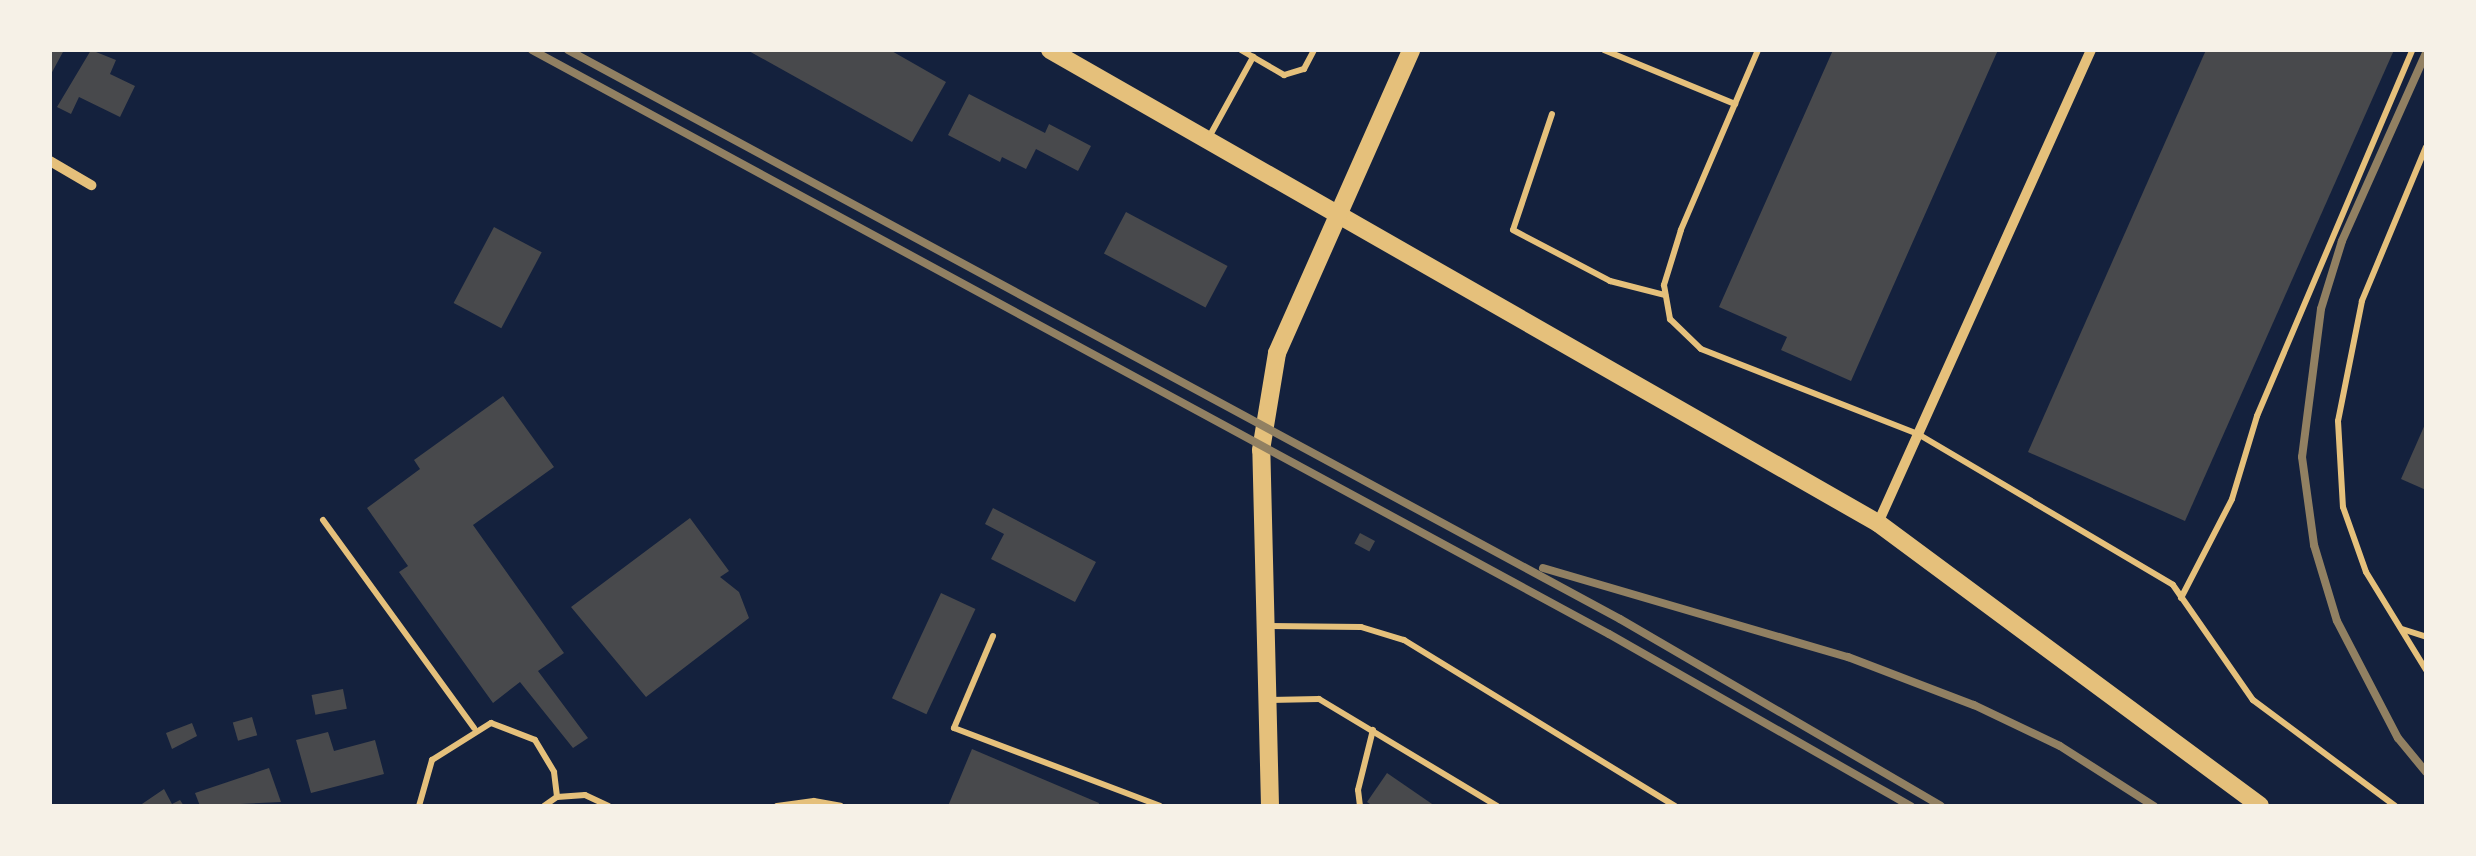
<!DOCTYPE html>
<style>
body{margin:0}
#map{position:relative;width:2476px;height:856px;overflow:hidden;background:#14213d;font-family:"Fira Sans",sans-serif}
div>[style]{position:absolute}
.building>*{inset:0;background:#48494c;transform-origin:0 0}
.service>*{height:6px;margin:-3px;padding:0 3px;transform-origin:3px;border-radius:3px;background:#e5c07b}
.minor>*{height:10px;margin:-5px;padding:0 5px;transform-origin:5px;border-radius:5px;background:#e5c07b}
.tertiary>*{height:18px;margin:-9px;padding:0 9px;transform-origin:9px;border-radius:9px;background:#e5c07b}
.secondary>*{height:18px;margin:-9px;padding:0 9px;transform-origin:9px;border-radius:9px;background:#e5c07b}
.rail>*{height:8px;margin:-4px;padding:0 4px;transform-origin:4px;border-radius:4px;background:#918062}
span{translate:-50% -50%;white-space:nowrap;text-align:center;line-height:1.15;-webkit-text-stroke:9px #f6f1e7;paint-order:stroke}
.frame{position:absolute;inset:0;border:52px solid #f6f1e7;pointer-events:none}
</style>
<div id="map">
<div class="building">
<i style="clip-path:polygon(50px 50px,64px 50px,50px 76px)"></i>
<i style="clip-path:polygon(91px 50px,116px 60px,110px 74px,135px 86px,120px 117px,79px 97px,71px 114px,57px 107px)"></i>
<i style="clip-path:polygon(747px 50px,890px 50px,946px 82px,912px 142px)"></i>
<i style="clip-path:polygon(1833px 50px,1998px 50px,1851px 381px,1781px 350px,1787px 337px,1719px 307px)"></i>
<i style="clip-path:polygon(2206px 50px,2394px 50px,2185px 521px,2028px 452px)"></i>
<i style="clip-path:polygon(969px 94px,1045px 133px,1049px 124px,1091px 146px,1078px 171px,1036px 149px,1026px 169px,1002px 157px,1000px 162px,948px 135px)"></i>
<i style="left:1126px;top:212px;width:115px;height:47px;rotate:28deg"></i>
<i style="left:494px;top:227px;width:54px;height:86px;rotate:28deg"></i>
<i style="clip-path:polygon(503px 396px,554px 467px,473px 525px,564px 653px,538px 671px,588px 738px,573px 748px,520px 682px,493px 703px,399px 572px,408px 566px,367px 508px,420px 469px,414px 460px)"></i>
<i style="clip-path:polygon(2426px 422px,2426px 490px,2401px 479px)"></i>
<i style="clip-path:polygon(993px 508px,1096px 562px,1075px 602px,991px 559px,1004px 534px,985px 524px)"></i>
<i style="clip-path:polygon(690px 518px,729px 571px,720px 577px,739px 592px,749px 618px,646px 697px,571px 607px)"></i>
<i style="left:1360px;top:533px;width:17px;height:12px;rotate:28deg"></i>
<i style="left:941px;top:593px;width:38px;height:116px;rotate:25deg"></i>
<i style="left:343px;top:689px;width:20px;height:32px;rotate:79deg"></i>
<i style="left:252px;top:717px;width:19px;height:20px;rotate:74deg"></i>
<i style="clip-path:polygon(192px 723px,197px 736px,172px 749px,166px 733px)"></i>
<i style="clip-path:polygon(328px 732px,334px 751px,375px 740px,384px 774px,311px 793px,296px 740px)"></i>
<i style="clip-path:polygon(972px 749px,1099px 803px,1098px 806px,948px 806px)"></i>
<i style="clip-path:polygon(269px 768px,281px 802px,200px 806px,195px 793px)"></i>
<i style="clip-path:polygon(1387px 773px,1435px 806px,1373px 806px,1367px 802px)"></i>
<i style="clip-path:polygon(164px 789px,172px 804px,180px 800px,184px 806px,139px 806px)"></i>
</div>
<div class="service">
<i style="left:1241px;top:50px;width:50px;rotate:30.2deg"></i>
<i style="left:1284px;top:75px;width:21px;rotate:-17deg"></i>
<i style="left:1304px;top:69px;width:21px;rotate:-62deg"></i>
<i style="left:1604px;top:50px;width:142px;rotate:22.4deg"></i>
<i style="left:1758px;top:50px;width:196px;rotate:113.2deg"></i>
<i style="left:1681px;top:230px;width:58px;rotate:107.2deg"></i>
<i style="left:1664px;top:285px;width:35px;rotate:80deg"></i>
<i style="left:1670px;top:319px;width:43px;rotate:44.1deg"></i>
<i style="left:1701px;top:349px;width:233px;rotate:21.4deg"></i>
<i style="left:1918px;top:434px;width:296px;rotate:30.6deg"></i>
<i style="left:2173px;top:585px;width:140px;rotate:55.2deg"></i>
<i style="left:2253px;top:700px;width:177px;rotate:36.7deg"></i>
<i style="left:1552px;top:114px;width:122px;rotate:108.6deg"></i>
<i style="left:1513px;top:230px;width:110px;rotate:27.7deg"></i>
<i style="left:1610px;top:281px;width:57px;rotate:14.3deg"></i>
<i style="left:1208px;top:139px;width:94px;rotate:-61.2deg"></i>
<i style="left:2426px;top:147px;width:167px;rotate:112.6deg"></i>
<i style="left:2362px;top:301px;width:122px;rotate:101.3deg"></i>
<i style="left:2338px;top:421px;width:86px;rotate:86.7deg"></i>
<i style="left:2343px;top:507px;width:69px;rotate:70.5deg"></i>
<i style="left:2366px;top:572px;width:115px;rotate:58.5deg"></i>
<i style="left:323px;top:520px;width:257px;rotate:54deg"></i>
<i style="left:2181px;top:598px;width:111px;rotate:-62.7deg"></i>
<i style="left:2232px;top:499px;width:87px;rotate:-73.2deg"></i>
<i style="left:2257px;top:416px;width:397px;rotate:-67deg"></i>
<i style="left:1267px;top:626px;width:94px;rotate:0.6deg"></i>
<i style="left:1361px;top:627px;width:45px;rotate:16.8deg"></i>
<i style="left:1404px;top:640px;width:318px;rotate:31.5deg"></i>
<i style="left:2402px;top:629px;width:25px;rotate:18deg"></i>
<i style="left:993px;top:636px;width:100px;rotate:113deg"></i>
<i style="left:954px;top:728px;width:220px;rotate:20.7deg"></i>
<i style="left:1269px;top:700px;width:50px;rotate:-1.1deg"></i>
<i style="left:1319px;top:699px;width:208px;rotate:31deg"></i>
<i style="left:419px;top:806px;width:48px;rotate:-74.2deg"></i>
<i style="left:432px;top:760px;width:70px;rotate:-32.1deg"></i>
<i style="left:491px;top:723px;width:47px;rotate:21.1deg"></i>
<i style="left:535px;top:740px;width:37px;rotate:59deg"></i>
<i style="left:554px;top:772px;width:25px;rotate:83deg"></i>
<i style="left:544px;top:806px;width:16px;rotate:-35deg"></i>
<i style="left:557px;top:797px;width:28px;rotate:-4deg"></i>
<i style="left:585px;top:795px;width:26px;rotate:25deg"></i>
<i style="left:777px;top:806px;width:37px;rotate:-8deg"></i>
<i style="left:814px;top:801px;width:27px;rotate:10deg"></i>
<i style="left:1360px;top:806px;width:16px;rotate:-97deg"></i>
<i style="left:1358px;top:790px;width:62px;rotate:-76deg"></i>
</div>
<div class="minor">
<i style="left:50px;top:161px;width:48px;rotate:30.3deg"></i>
<i style="left:1878px;top:523px;width:519px;rotate:-65.76deg"></i>
</div>
<div class="tertiary">
<i style="left:1050px;top:50px;width:954px;rotate:29.74deg"></i>
<i style="left:1878px;top:523px;width:475px;rotate:36.5deg"></i>
</div>
<div class="secondary">
<i style="left:1270px;top:806px;width:356px;rotate:-91.4deg"></i>
<i style="left:1261px;top:450px;width:98px;rotate:-80.6deg"></i>
<i style="left:1277px;top:353px;width:331px;rotate:-66.1deg"></i>
</div>
<div class="rail">
<i style="left:532px;top:50px;width:1225px;rotate:28.47deg"></i>
<i style="left:1609px;top:634px;width:348px;rotate:29.7deg"></i>
<i style="left:568px;top:50px;width:1196px;rotate:28.41deg"></i>
<i style="left:1620px;top:619px;width:371px;rotate:30.2deg"></i>
<i style="left:2426px;top:53px;width:206px;rotate:114.1deg"></i>
<i style="left:2342px;top:241px;width:71px;rotate:107.2deg"></i>
<i style="left:2321px;top:309px;width:149px;rotate:97.3deg"></i>
<i style="left:2302px;top:457px;width:89px;rotate:82.2deg"></i>
<i style="left:2314px;top:545px;width:79px;rotate:73.2deg"></i>
<i style="left:2337px;top:621px;width:132px;rotate:62.5deg"></i>
<i style="left:2398px;top:738px;width:44px;rotate:50.5deg"></i>
<i style="left:1543px;top:568px;width:318px;rotate:16.3deg"></i>
<i style="left:1848px;top:657px;width:135px;rotate:20.9deg"></i>
<i style="left:1974px;top:705px;width:95px;rotate:25.5deg"></i>
<i style="left:2060px;top:746px;width:112px;rotate:32.6deg"></i>
</div>
<div class="frame"></div>
</div>
